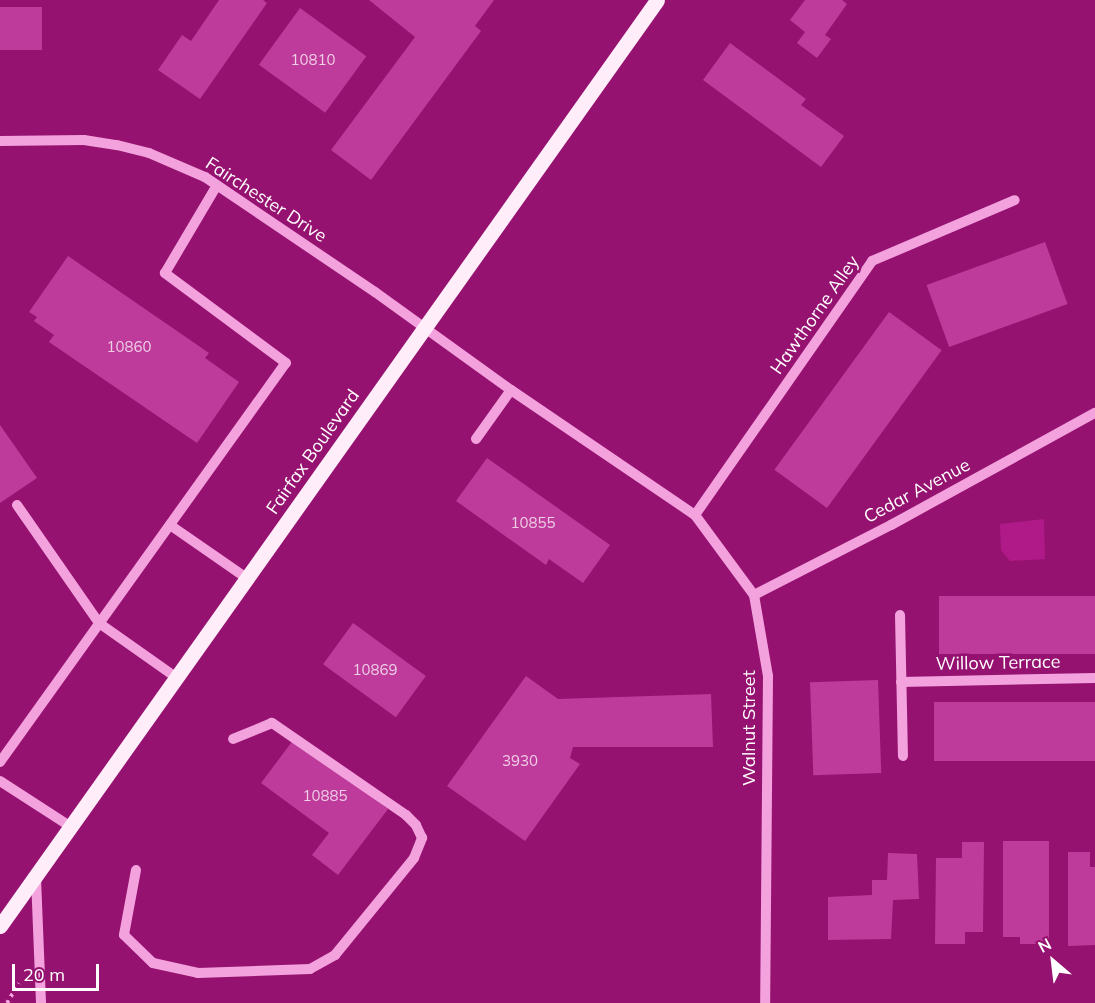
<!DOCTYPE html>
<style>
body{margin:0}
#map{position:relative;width:1095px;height:1003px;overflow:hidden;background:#961271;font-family:Mulish,sans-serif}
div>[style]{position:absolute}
.green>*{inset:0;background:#b01a88}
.building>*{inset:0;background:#be3b9b;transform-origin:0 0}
.path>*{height:4px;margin-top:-2px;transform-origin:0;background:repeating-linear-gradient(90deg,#f3a2de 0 3px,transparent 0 7.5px)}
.minor>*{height:10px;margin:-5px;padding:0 5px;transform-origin:5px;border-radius:5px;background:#f3a2de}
.major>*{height:15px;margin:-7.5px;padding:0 7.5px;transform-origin:7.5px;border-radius:7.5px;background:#ffeef9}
span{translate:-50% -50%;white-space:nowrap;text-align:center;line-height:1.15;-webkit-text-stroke:5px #961271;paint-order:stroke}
.number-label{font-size:15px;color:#efcee6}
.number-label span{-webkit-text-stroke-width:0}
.street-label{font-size:18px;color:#fff}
.north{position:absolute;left:1023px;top:931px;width:60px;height:60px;-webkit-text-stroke:4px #961271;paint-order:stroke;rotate:332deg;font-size:16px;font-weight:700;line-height:24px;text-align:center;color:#fff}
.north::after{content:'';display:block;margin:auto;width:21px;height:27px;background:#fff;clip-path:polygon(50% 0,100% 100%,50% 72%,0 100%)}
.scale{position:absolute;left:12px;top:964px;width:87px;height:27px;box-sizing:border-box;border:3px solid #fff;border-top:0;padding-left:8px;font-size:18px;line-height:21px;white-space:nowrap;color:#fff;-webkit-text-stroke:4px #961271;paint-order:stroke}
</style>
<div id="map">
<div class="green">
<i style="clip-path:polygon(1044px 519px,1045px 559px,1010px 561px,1001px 550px,1000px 524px)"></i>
</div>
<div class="building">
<i style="clip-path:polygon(219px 0,263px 0,267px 3px,200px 99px,158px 70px,182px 35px,191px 41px)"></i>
<i style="clip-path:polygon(369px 0,494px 0,475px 26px,481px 31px,371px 180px,331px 150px,415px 37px)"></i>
<i style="clip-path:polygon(805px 0,842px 0,847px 4px,825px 35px,831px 39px,817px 58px,797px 43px,805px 32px,790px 20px)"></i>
<i style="left:42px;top:7px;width:43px;height:42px;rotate:90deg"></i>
<i style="left:300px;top:8px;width:82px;height:70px;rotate:36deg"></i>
<i style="clip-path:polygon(730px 43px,806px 99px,801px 105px,844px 136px,821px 167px,703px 80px)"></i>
<i style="left:1045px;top:242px;width:66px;height:126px;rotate:70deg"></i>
<i style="clip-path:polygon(68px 256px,209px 353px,205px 358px,239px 382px,197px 443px,49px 342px,54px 335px,34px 321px,37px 317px,29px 312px)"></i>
<i style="left:889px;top:312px;width:65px;height:195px;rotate:36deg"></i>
<i style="clip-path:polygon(0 425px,37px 478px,0 503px)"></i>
<i style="clip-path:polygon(487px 458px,610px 545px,583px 583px,549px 559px,546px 565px,456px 501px)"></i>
<i style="left:1095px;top:596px;width:58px;height:156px;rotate:90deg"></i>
<i style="left:353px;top:623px;width:90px;height:51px;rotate:36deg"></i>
<i style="clip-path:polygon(526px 676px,558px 699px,711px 694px,713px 747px,573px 747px,570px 758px,580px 764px,525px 841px,447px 786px)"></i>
<i style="left:878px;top:680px;width:93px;height:68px;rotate:88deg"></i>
<i style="left:1095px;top:702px;width:59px;height:161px;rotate:90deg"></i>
<i style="clip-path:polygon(294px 739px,388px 809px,338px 875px,312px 855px,329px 833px,261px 783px)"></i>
<i style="clip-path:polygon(1003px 841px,1049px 841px,1049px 944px,1020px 944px,1020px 937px,1003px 937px)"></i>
<i style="clip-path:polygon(962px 842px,984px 842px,983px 932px,965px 932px,965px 944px,935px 944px,936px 858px,962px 858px)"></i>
<i style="clip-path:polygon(1068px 852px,1090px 852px,1090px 867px,1095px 867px,1095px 945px,1068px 946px)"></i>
<i style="clip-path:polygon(888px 853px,917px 854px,919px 899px,893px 900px,891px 939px,828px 940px,828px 897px,872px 895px,872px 880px,887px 880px)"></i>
</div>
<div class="path">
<i style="left:7px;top:1003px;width:23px;rotate:-59deg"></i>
</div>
<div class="minor">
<i style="left:0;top:141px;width:84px;rotate:-0.7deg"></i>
<i style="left:84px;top:140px;width:33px;rotate:9deg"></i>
<i style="left:117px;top:145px;width:33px;rotate:14deg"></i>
<i style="left:149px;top:153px;width:61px;rotate:23.2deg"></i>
<i style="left:205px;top:177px;width:205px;rotate:34.1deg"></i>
<i style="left:375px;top:292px;width:168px;rotate:35.8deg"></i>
<i style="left:511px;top:390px;width:222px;rotate:34.2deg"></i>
<i style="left:695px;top:515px;width:99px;rotate:53.6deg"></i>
<i style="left:754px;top:595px;width:82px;rotate:80.2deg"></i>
<i style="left:768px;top:676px;width:327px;rotate:90.5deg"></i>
<i style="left:476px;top:439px;width:60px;rotate:-54.5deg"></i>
<i style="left:17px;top:505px;width:144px;rotate:55.2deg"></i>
<i style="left:99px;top:623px;width:95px;rotate:35.2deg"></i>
<i style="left:695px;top:515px;width:310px;rotate:-55.1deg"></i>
<i style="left:872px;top:261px;width:155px;rotate:-23.1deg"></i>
<i style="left:170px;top:525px;width:95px;rotate:34.7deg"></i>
<i style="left:754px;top:595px;width:154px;rotate:-27.1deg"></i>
<i style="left:891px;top:525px;width:233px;rotate:-28.8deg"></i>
<i style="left:900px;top:615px;width:141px;rotate:88.8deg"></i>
<i style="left:901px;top:682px;width:194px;rotate:-1.2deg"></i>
<i style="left:0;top:762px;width:491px;rotate:-54.4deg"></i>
<i style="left:286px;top:363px;width:151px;rotate:-143.4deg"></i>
<i style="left:165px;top:273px;width:102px;rotate:-59.4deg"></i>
<i style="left:0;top:781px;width:85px;rotate:32.9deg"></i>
<i style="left:136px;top:870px;width:66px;rotate:100.5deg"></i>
<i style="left:124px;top:935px;width:40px;rotate:44deg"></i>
<i style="left:153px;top:963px;width:46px;rotate:12.5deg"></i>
<i style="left:198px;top:973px;width:112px;rotate:-2deg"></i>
<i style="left:310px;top:969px;width:29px;rotate:-29deg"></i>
<i style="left:335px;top:955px;width:125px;rotate:-50.8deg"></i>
<i style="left:414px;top:858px;width:22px;rotate:-68deg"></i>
<i style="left:422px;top:838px;width:14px;rotate:-115deg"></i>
<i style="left:416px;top:825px;width:14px;rotate:-135deg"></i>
<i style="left:406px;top:815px;width:163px;rotate:-145.5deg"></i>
<i style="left:272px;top:723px;width:42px;rotate:157.7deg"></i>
<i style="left:36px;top:878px;width:125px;rotate:87.7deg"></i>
</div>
<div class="major">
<i style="left:0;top:926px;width:1135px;rotate:-54.64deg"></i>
</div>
<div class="number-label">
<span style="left:313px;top:60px">10810</span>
<span style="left:129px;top:347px">10860</span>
<span style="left:533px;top:523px">10855</span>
<span style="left:375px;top:670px">10869</span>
<span style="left:520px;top:761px">3930</span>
<span style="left:325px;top:796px">10885</span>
</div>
<div class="street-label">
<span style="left:266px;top:200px;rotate:33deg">Fairchester Drive</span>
<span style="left:815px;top:315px;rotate:-55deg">Hawthorne Alley</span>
<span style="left:313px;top:452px;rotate:-55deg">Fairfax Boulevard</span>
<span style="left:917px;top:491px;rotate:-28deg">Cedar Avenue</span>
<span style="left:998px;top:663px;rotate:-1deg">Willow Terrace</span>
<span style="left:749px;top:728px;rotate:-90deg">Walnut Street</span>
</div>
<div class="north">N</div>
<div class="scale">20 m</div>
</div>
